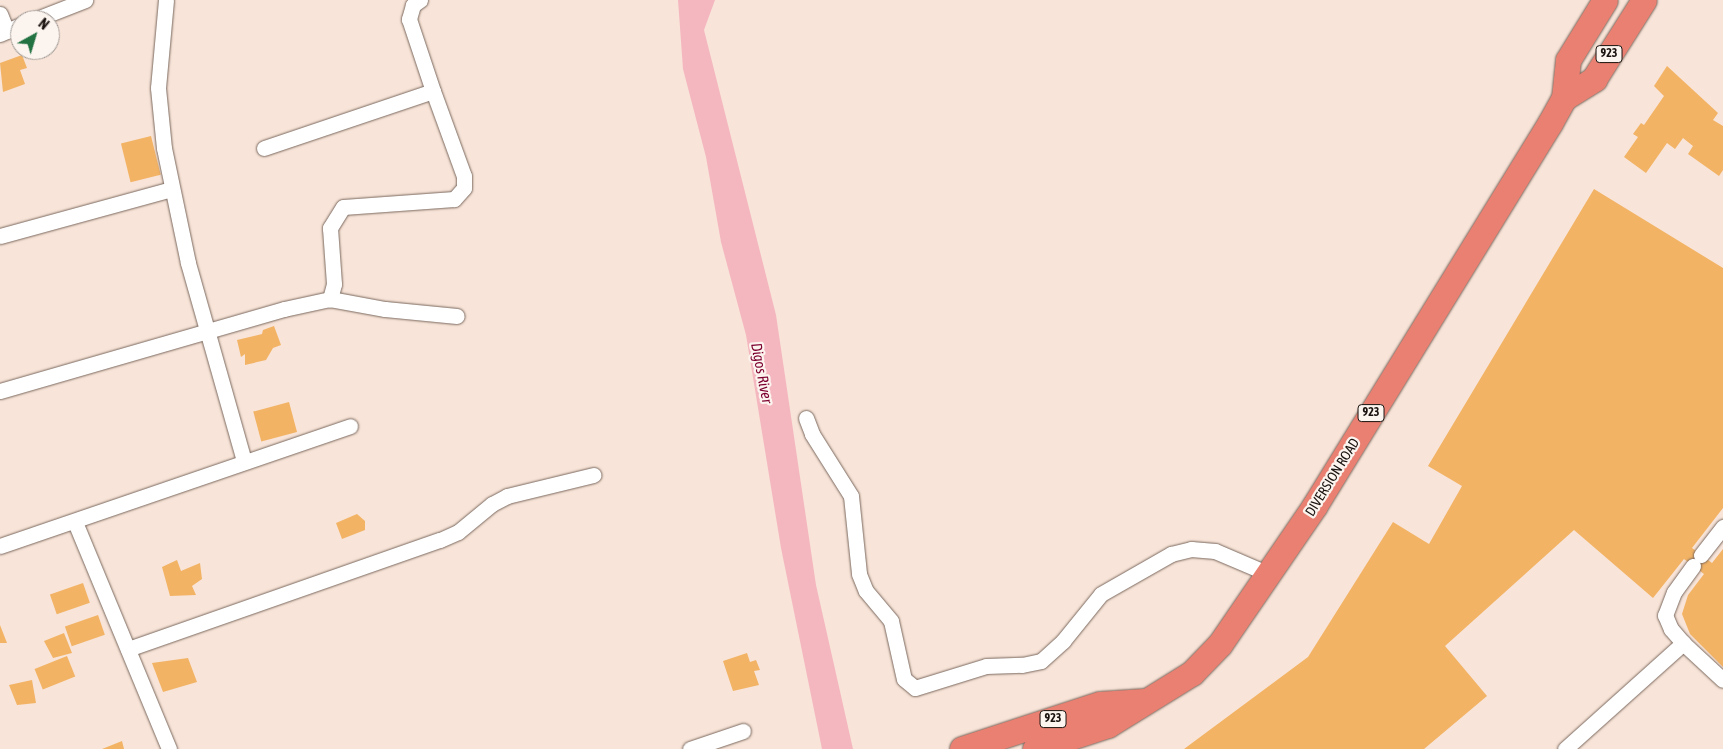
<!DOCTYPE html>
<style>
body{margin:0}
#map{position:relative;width:1723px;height:749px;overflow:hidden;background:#f8e4d8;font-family:"Asap Condensed",sans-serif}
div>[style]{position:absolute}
.water>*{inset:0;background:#f4b7bf}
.building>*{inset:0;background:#f2b365;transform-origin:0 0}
.roads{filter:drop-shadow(0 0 1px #7a685e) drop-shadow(0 0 1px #7a685e)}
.minor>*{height:15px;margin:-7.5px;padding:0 7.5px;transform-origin:7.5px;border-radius:7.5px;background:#fff}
.trunk>*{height:25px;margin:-12.5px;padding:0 12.5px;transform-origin:12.5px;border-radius:12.5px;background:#ea8072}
span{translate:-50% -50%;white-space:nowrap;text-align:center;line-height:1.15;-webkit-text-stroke:4.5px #fcf4ef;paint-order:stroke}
.shield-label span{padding:1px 4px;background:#fcf4ef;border:1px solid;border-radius:4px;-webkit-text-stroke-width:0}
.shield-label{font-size:12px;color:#19120e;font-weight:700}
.street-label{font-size:14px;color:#19120e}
.water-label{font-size:15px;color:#7c002f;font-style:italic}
.north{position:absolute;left:10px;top:10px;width:50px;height:50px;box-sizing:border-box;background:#fcf4ef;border:1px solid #a19a95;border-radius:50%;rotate:39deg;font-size:14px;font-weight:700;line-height:20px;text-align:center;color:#19120e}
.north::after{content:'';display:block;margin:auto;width:18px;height:22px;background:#227242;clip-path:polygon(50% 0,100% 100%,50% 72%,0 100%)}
</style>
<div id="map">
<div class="water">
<i style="clip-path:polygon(678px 0,715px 0,704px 30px,776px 315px,816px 585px,853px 749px,822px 749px,781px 548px,746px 335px,721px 242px,706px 157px,683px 69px)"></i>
</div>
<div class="building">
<i style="clip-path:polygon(22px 55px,27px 68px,20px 70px,25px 84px,3px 92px,0 63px)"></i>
<i style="clip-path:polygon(1667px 66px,1718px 113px,1713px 120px,1723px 126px,1723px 170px,1719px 176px,1688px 154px,1693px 146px,1683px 138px,1675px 149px,1667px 143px,1646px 173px,1624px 157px,1638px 137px,1633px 134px,1641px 123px,1644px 125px,1664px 96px,1654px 86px)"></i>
<i style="left:151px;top:136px;width:40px;height:31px;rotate:76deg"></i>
<i style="clip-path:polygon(1594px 189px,1723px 268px,1723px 508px,1692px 548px,1712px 563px,1723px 549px,1723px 667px,1690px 634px,1682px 614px,1688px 595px,1704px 574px,1684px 559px,1653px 598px,1574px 530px,1445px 646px,1487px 696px,1424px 749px,1184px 749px,1308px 657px,1393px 522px,1429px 544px,1462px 486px,1428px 466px)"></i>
<i style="clip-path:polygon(274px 326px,281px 345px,273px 348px,266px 360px,245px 365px,245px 354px,241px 357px,237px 340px,262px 334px,263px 330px)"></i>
<i style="left:289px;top:402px;width:31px;height:37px;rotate:75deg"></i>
<i style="clip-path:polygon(357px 514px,365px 521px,365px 530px,342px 539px,336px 523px)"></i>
<i style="clip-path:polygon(177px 560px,181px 571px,200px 563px,202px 579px,192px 586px,196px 595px,170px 596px,162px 567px)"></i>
<i style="left:83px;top:583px;width:21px;height:35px;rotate:71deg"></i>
<i style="left:98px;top:615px;width:21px;height:35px;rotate:71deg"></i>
<i style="clip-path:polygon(0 625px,7px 643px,0 643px)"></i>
<i style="clip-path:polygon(64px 633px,72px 653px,53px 658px,44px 641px)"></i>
<i style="clip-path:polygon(747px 653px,750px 662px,756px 660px,760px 670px,754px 671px,759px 685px,733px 691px,723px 661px)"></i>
<i style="left:67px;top:656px;width:22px;height:35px;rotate:68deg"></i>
<i style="clip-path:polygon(188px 658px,197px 682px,163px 692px,152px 663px)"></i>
<i style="clip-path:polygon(32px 680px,36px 703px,17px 705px,9px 685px)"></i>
<i style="clip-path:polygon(122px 741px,124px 749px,102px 749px)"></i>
</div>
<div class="roads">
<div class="minor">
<i style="left:166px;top:0;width:88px;rotate:95.2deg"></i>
<i style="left:158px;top:88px;width:60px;rotate:84.3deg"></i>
<i style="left:164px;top:148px;width:117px;rotate:78.2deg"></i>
<i style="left:188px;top:263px;width:206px;rotate:74.2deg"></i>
<i style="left:420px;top:0;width:9px;rotate:144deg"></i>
<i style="left:413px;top:5px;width:15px;rotate:106deg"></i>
<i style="left:409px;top:19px;width:76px;rotate:71.6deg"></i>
<i style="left:0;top:14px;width:18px;rotate:68deg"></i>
<i style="left:34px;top:20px;width:55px;rotate:-21.4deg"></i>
<i style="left:0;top:34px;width:22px;rotate:-24deg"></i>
<i style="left:264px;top:148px;width:178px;rotate:-18.6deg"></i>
<i style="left:433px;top:91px;width:90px;rotate:70deg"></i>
<i style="left:464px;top:176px;width:12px;rotate:90deg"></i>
<i style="left:464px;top:188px;width:15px;rotate:132deg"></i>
<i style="left:454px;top:199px;width:111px;rotate:175.9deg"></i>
<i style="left:343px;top:207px;width:25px;rotate:122deg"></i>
<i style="left:330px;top:228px;width:56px;rotate:85.9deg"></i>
<i style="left:334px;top:284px;width:16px;rotate:105deg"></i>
<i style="left:0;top:236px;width:178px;rotate:-15.3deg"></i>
<i style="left:0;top:391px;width:296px;rotate:-16.1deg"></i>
<i style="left:284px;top:309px;width:47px;rotate:-12.3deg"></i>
<i style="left:330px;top:299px;width:56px;rotate:10.3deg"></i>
<i style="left:385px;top:309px;width:72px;rotate:5.6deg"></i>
<i style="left:806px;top:418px;width:17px;rotate:69deg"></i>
<i style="left:812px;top:434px;width:73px;rotate:57.8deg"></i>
<i style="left:851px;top:496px;width:78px;rotate:84.1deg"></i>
<i style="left:859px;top:574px;width:18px;rotate:68deg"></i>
<i style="left:866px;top:591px;width:39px;rotate:50deg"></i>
<i style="left:891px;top:621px;width:59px;rotate:77.4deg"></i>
<i style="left:904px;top:679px;width:14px;rotate:39deg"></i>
<i style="left:915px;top:688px;width:74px;rotate:-17.2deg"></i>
<i style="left:986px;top:666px;width:36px;rotate:-2deg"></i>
<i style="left:1022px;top:665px;width:19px;rotate:-12deg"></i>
<i style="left:1041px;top:661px;width:30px;rotate:-42deg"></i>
<i style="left:1063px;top:641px;width:60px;rotate:-51deg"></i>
<i style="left:1101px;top:594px;width:81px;rotate:-29.7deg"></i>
<i style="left:1171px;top:554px;width:21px;rotate:-14deg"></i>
<i style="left:1191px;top:549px;width:24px;rotate:5deg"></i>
<i style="left:1215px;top:551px;width:59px;rotate:23.1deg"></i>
<i style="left:75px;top:522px;width:246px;rotate:67.5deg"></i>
<i style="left:0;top:546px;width:370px;rotate:-18.9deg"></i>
<i style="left:1701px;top:555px;width:36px;rotate:-52deg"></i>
<i style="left:1693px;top:566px;width:32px;rotate:126deg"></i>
<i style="left:1674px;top:592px;width:25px;rotate:111deg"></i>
<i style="left:1665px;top:615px;width:15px;rotate:67deg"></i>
<i style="left:1671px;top:629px;width:18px;rotate:49deg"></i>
<i style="left:1683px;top:643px;width:54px;rotate:42.8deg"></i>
<i style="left:128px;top:649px;width:330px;rotate:-19.3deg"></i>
<i style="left:440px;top:540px;width:20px;rotate:-24deg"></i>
<i style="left:458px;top:532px;width:44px;rotate:-39.5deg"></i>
<i style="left:492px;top:504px;width:17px;rotate:-28deg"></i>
<i style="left:507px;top:496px;width:89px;rotate:-13.7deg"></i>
<i style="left:690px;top:749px;width:56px;rotate:-18.8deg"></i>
<i style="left:1565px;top:749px;width:159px;rotate:-41.9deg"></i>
</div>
<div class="trunk">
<i style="left:1564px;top:98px;width:36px;rotate:-32deg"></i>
<i style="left:1594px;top:79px;width:93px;rotate:-57.7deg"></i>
<i style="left:962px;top:749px;width:145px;rotate:-18.1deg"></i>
<i style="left:1100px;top:704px;width:44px;rotate:-3.9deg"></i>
<i style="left:1035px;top:749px;width:77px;rotate:-18.2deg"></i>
<i style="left:1108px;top:725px;width:99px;rotate:-31.8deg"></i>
<i style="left:1192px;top:673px;width:40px;rotate:-46deg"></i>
<i style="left:1220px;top:644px;width:168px;rotate:-55.6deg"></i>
<i style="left:1315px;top:505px;width:448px;rotate:-58.4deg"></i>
<i style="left:1550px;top:123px;width:29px;rotate:-61deg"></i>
<i style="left:1564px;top:98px;width:38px;rotate:-84deg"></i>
<i style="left:1568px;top:60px;width:70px;rotate:-58.3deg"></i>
</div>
</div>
<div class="shield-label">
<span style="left:1609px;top:54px">923</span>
<span style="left:1371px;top:413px">923</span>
<span style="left:1053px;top:719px">923</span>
</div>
<div class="street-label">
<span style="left:1332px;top:477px;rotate:-58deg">DIVERSION ROAD</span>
</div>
<div class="water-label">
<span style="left:762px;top:373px;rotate:79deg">Digos River</span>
</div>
<div class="north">N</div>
</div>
